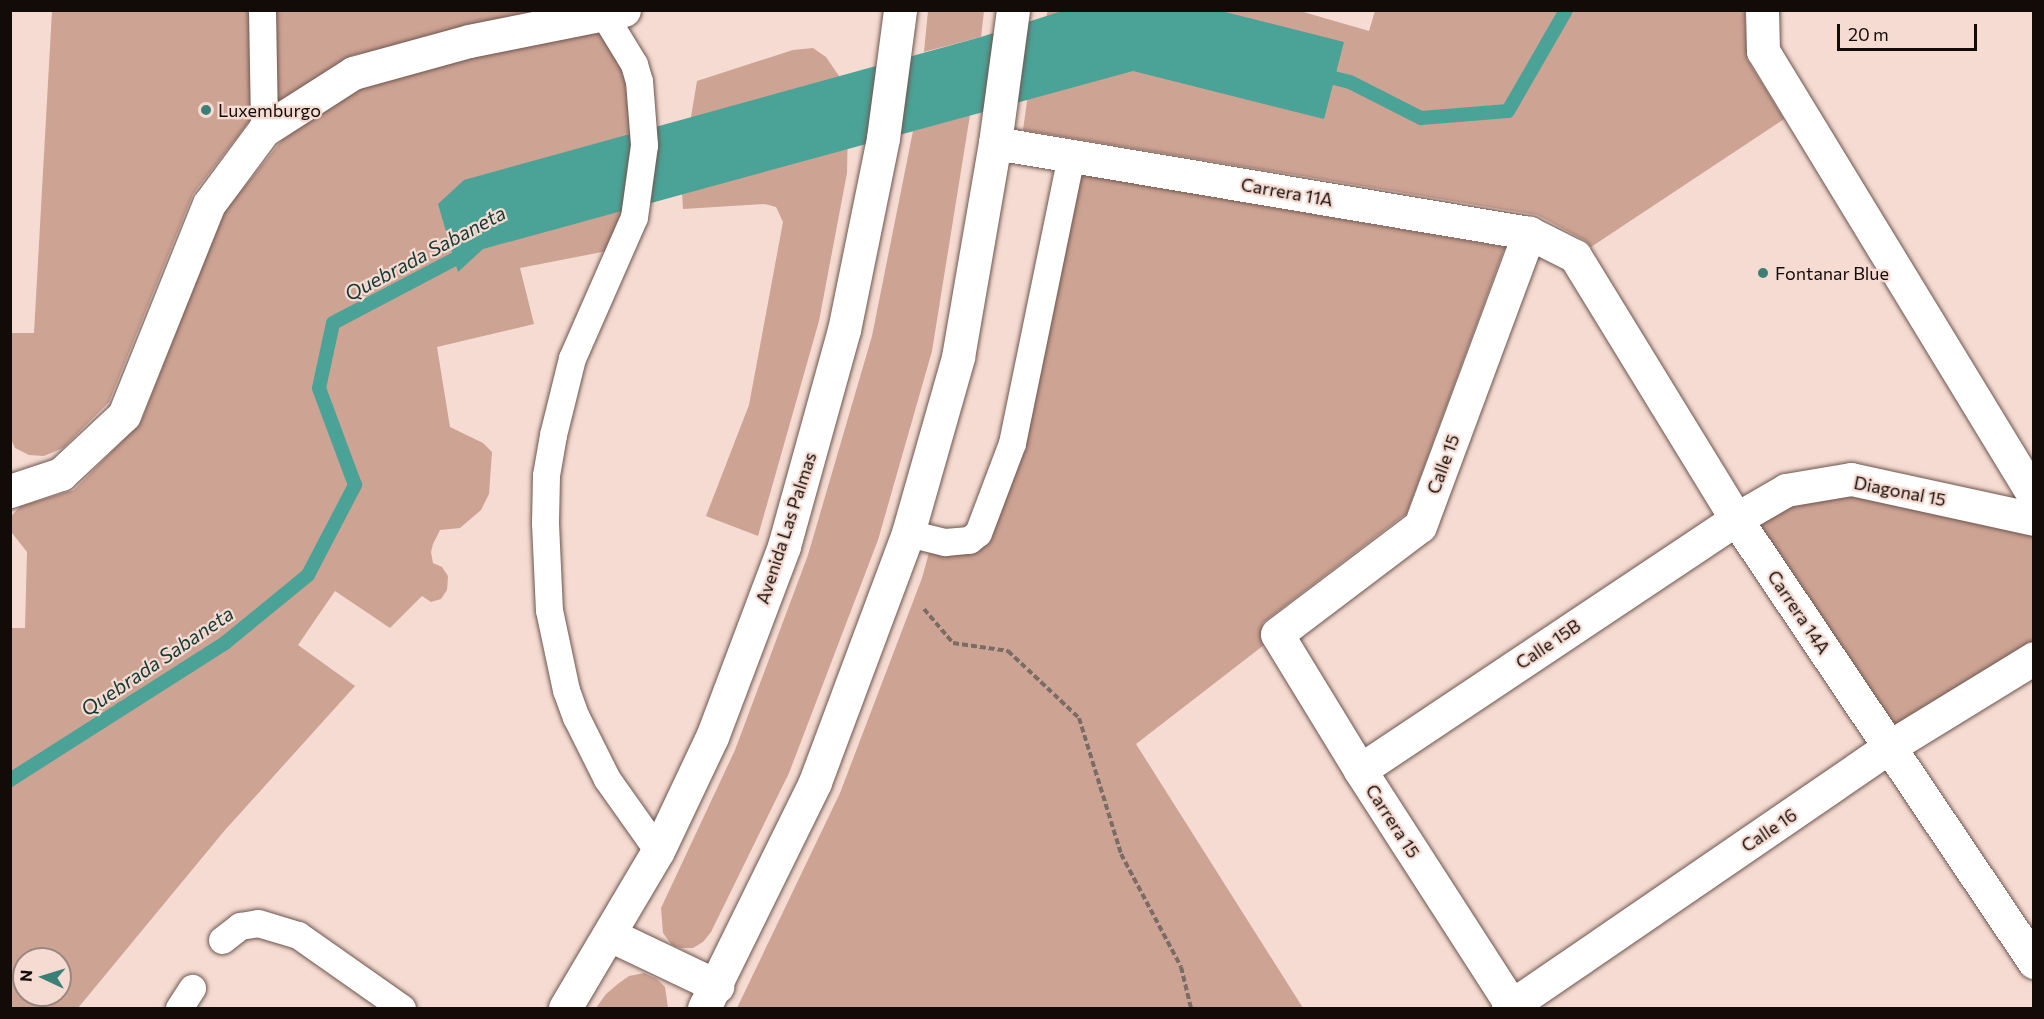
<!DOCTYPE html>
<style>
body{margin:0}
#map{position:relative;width:2044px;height:1019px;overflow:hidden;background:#f5dbd1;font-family:Commissioner,sans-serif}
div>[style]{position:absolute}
.green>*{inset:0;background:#cda394}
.water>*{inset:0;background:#4ba296}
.stream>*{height:14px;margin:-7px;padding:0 7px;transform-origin:7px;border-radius:7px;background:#4ba296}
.path>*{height:4px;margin-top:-2px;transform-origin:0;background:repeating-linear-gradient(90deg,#7c6c66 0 6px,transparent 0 9px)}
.roads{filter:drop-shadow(0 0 2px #6d564e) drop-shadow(0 0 2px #6d564e)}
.service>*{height:27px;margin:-13.5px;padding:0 13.5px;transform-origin:13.5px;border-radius:13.5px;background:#fff}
.minor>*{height:33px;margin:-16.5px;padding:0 16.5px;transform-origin:16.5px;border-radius:16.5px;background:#fff}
.primary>*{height:33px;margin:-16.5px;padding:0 16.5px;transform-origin:16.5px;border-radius:16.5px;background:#fff}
.dots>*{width:16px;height:16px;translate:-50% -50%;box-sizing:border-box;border:3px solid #f5dbd1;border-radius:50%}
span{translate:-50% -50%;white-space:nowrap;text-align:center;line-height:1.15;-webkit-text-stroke:4.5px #f5dbd1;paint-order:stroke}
.poi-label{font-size:18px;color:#130b08}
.left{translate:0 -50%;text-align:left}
.street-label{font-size:18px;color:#130b08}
.water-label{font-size:20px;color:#113a35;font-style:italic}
.frame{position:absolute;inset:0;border:12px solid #130b08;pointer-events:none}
.north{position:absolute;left:12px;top:947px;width:60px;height:60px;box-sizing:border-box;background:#f5dbd1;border:2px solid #9b8881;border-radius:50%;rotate:274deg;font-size:16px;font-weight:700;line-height:24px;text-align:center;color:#130b08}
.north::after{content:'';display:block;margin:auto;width:21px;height:27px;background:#3b8077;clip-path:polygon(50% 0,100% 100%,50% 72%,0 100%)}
.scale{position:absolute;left:1837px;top:24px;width:140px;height:27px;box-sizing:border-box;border:3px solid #130b08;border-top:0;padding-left:8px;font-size:18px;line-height:21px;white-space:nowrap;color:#130b08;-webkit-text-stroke:4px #f5dbd1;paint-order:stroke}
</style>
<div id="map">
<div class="green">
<i style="clip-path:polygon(1048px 10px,1300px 11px,1369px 31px,1375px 11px,1745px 11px,1747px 59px,1784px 119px,1591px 247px,1586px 241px,1537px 215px,1023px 130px,1032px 66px)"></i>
<i style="clip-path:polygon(52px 11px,539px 11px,351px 56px,251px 119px,193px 194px,109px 402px,63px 448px,44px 456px,29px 455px,15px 448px,11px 439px,11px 333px,34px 333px)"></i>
<i style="clip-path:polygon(928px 11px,984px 11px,981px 37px,924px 52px)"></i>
<i style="clip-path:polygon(evenodd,601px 27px,619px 55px,626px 84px,632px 145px,623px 219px,607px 251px,520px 268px,534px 324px,437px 347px,450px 427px,483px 443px,492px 452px,489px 494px,481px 510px,460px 528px,440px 530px,433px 544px,431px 552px,433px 563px,442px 567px,448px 576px,447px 590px,441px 599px,431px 602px,422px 596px,390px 628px,335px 591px,298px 645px,355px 686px,225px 830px,78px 1008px,11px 1008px,10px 628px,25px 628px,27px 552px,12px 533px,11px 516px,21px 506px,74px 490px,141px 422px,222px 215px,282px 140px,356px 90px,476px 55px,601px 27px,24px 959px,60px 959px,60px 995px,24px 995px,24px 959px)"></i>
<i style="clip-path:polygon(813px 48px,826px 57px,839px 76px,848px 121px,847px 173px,819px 321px,758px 536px,706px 516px,749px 405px,783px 222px,776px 207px,765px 204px,683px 209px,681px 176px,697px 81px,793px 50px)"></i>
<i style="clip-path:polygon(970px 115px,932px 351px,878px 540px,789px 773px,711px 932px,703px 942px,693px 948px,681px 948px,672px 945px,663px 933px,661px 908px,735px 750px,808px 555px,872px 336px,913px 131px)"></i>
<i style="clip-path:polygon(1077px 174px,1505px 247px,1407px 513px,1269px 618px,1263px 623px,1261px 632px,1264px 645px,1136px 744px,1303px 1008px,737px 1008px,840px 793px,922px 578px,930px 549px,975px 551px)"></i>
<i style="clip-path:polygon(1856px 492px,2034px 533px,2033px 645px,1892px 733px,1752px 525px,1787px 501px)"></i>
<i style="clip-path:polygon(644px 973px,657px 979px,665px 987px,668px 1008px,596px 1008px,606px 994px,619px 983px,629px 976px)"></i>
</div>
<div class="water">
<i style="clip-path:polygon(1062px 11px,1221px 11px,1344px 42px,1324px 119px,1133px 71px,483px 249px,458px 272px,438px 204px,464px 180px,981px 37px)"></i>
</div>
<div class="stream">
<i style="left:1318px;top:74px;width:33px;rotate:14deg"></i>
<i style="left:1350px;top:82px;width:80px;rotate:26.9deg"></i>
<i style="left:1421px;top:118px;width:87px;rotate:-4.6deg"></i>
<i style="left:1508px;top:111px;width:116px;rotate:-60.1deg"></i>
<i style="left:10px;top:780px;width:255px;rotate:-32.5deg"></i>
<i style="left:225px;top:643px;width:107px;rotate:-39.3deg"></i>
<i style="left:308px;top:575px;width:102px;rotate:-62.4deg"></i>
<i style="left:355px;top:485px;width:103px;rotate:-110.4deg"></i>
<i style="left:319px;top:388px;width:66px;rotate:-77.8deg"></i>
<i style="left:333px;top:323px;width:153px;rotate:-27.7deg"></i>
</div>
<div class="path">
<i style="left:924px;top:609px;width:45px;rotate:49.5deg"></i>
<i style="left:953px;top:643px;width:56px;rotate:8.3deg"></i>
<i style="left:1008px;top:651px;width:98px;rotate:43.3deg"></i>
<i style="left:1079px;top:718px;width:142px;rotate:72.8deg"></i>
<i style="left:1121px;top:854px;width:128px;rotate:62deg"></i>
<i style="left:1181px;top:967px;width:42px;rotate:76.3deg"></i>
</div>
<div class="roads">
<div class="service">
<i style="left:262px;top:10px;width:120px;rotate:89deg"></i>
<i style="left:601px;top:10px;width:63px;rotate:58.6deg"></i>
<i style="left:634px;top:64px;width:18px;rotate:74deg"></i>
<i style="left:639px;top:81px;width:64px;rotate:85.5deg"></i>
<i style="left:644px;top:145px;width:73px;rotate:97.9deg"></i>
<i style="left:634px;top:217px;width:154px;rotate:113.7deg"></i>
<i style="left:572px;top:358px;width:79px;rotate:103.9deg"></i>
<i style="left:553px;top:435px;width:41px;rotate:99.9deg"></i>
<i style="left:546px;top:475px;width:48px;rotate:91.2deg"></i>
<i style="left:545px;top:523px;width:87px;rotate:87.4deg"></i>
<i style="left:549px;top:610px;width:82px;rotate:78deg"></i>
<i style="left:566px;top:690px;width:29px;rotate:70deg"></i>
<i style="left:576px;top:717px;width:69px;rotate:63.4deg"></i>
<i style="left:607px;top:779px;width:88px;rotate:54.7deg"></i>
<i style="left:908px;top:533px;width:38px;rotate:14deg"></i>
<i style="left:945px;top:542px;width:24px;rotate:-5deg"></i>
<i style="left:969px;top:540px;width:11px;rotate:-38deg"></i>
<i style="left:978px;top:533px;width:96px;rotate:-69.3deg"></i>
<i style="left:1012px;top:443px;width:293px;rotate:-78.4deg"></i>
<i style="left:222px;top:940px;width:23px;rotate:-38deg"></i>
<i style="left:240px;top:926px;width:18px;rotate:-9deg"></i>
<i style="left:258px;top:923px;width:42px;rotate:16.7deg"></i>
<i style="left:298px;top:935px;width:127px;rotate:35.1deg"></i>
<i style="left:179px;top:1008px;width:24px;rotate:-57deg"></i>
</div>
<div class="minor">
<i style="left:1762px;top:10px;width:41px;rotate:88.6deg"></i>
<i style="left:1763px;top:51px;width:521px;rotate:58.66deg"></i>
<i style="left:995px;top:143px;width:542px;rotate:9.57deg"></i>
<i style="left:1529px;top:233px;width:51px;rotate:26.6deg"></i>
<i style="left:1575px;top:256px;width:308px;rotate:58.5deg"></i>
<i style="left:1736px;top:519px;width:534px;rotate:56.07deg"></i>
<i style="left:10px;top:491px;width:54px;rotate:-18.4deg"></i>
<i style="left:61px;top:474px;width:86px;rotate:-43.1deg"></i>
<i style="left:124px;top:415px;width:227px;rotate:-68.1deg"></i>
<i style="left:209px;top:204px;width:92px;rotate:-53.4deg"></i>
<i style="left:264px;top:130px;width:106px;rotate:-32.6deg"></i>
<i style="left:353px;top:73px;width:120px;rotate:-15.4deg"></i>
<i style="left:469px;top:41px;width:158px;rotate:-11.3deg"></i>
<i style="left:1360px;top:770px;width:452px;rotate:-33.7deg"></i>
<i style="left:1736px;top:519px;width:58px;rotate:-30.1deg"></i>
<i style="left:1786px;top:490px;width:66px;rotate:-9.6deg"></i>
<i style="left:1851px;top:479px;width:187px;rotate:12.3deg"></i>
<i style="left:1512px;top:1006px;width:281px;rotate:-122.8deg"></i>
<i style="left:1360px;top:770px;width:159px;rotate:-121.4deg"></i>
<i style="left:1277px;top:634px;width:179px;rotate:-37.1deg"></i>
<i style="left:1420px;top:526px;width:313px;rotate:-69.6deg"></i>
<i style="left:1508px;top:1008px;width:462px;rotate:-34.4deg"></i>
<i style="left:1889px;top:747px;width:170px;rotate:-31.5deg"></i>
</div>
<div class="primary">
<i style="left:610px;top:935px;width:119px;rotate:25.5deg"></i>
<i style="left:565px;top:1008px;width:182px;rotate:-59.4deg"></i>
<i style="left:658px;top:851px;width:126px;rotate:-64.7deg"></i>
<i style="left:712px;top:737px;width:204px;rotate:-69.3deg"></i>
<i style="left:784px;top:546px;width:224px;rotate:-74.5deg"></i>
<i style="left:844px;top:330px;width:196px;rotate:-78.5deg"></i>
<i style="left:883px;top:138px;width:129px;rotate:-82.4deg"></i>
<i style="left:704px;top:1008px;width:252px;rotate:-63.8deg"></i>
<i style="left:815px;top:782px;width:266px;rotate:-69.5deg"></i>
<i style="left:908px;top:533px;width:183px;rotate:-74.1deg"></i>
<i style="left:958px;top:357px;width:217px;rotate:-80.2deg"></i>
<i style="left:995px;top:143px;width:134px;rotate:-82.3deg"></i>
</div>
</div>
<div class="dots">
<i style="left:206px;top:110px;background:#3b8077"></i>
<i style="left:1763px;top:273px;background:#3b8077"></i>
</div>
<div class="poi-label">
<span class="left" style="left:218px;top:110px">Luxemburgo</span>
<span class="left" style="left:1775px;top:273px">Fontanar Blue</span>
</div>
<div class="street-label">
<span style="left:1287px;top:192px;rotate:10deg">Carrera 11A</span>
<span style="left:1443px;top:464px;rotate:-70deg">Calle 15</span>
<span style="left:1900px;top:491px;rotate:11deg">Diagonal 15</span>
<span style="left:786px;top:528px;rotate:-72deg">Avenida Las Palmas</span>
<span style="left:1799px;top:612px;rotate:56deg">Carrera 14A</span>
<span style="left:1548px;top:644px;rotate:-34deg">Calle 15B</span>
<span style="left:1393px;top:821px;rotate:57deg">Carrera 15</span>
<span style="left:1769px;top:830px;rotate:-34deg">Calle 16</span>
</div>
<div class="water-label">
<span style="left:425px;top:253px;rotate:-28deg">Quebrada Sabaneta</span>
<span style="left:157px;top:661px;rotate:-34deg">Quebrada Sabaneta</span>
</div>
<div class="frame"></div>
<div class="north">N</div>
<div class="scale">20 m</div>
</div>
